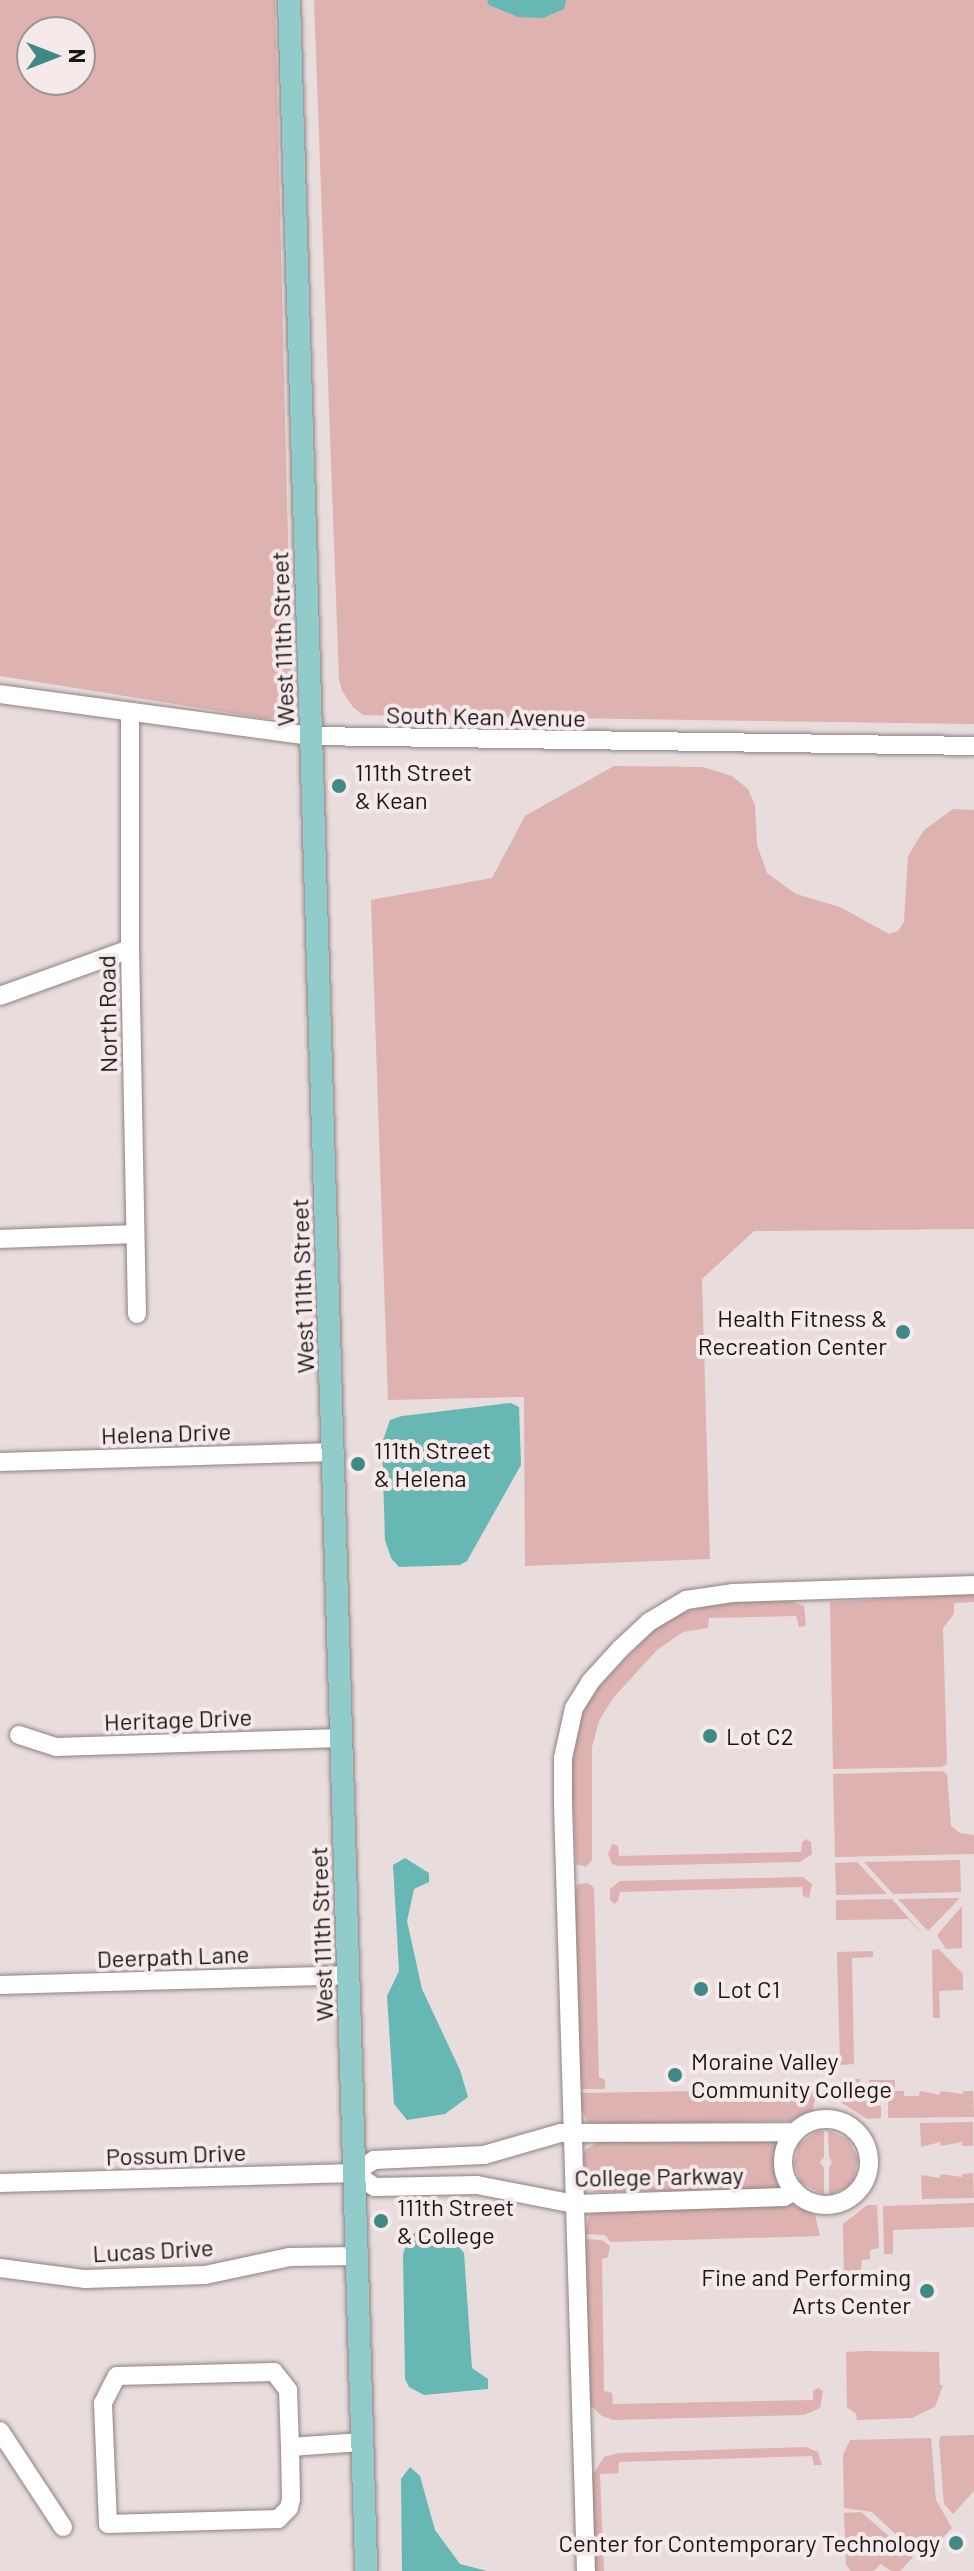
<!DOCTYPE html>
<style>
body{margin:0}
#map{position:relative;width:974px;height:2571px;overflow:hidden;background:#e8dcdc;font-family:Barlow,sans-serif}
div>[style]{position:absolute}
.green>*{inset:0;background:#ddb2b1}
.water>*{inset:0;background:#67b8b4}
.roads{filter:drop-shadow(0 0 2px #8d8281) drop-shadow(0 0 2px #8d8281)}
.minor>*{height:18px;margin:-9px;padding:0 9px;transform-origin:9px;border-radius:9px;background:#fff}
.minor>.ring{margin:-9px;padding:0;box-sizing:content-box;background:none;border:18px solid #fff;border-radius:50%}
.major>*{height:22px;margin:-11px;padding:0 11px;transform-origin:11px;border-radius:11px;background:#91cbca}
.dots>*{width:22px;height:22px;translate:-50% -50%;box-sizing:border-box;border:4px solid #f5e9e9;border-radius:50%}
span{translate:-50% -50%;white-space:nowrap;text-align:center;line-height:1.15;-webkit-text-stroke:8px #f5e9e9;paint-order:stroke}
.street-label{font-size:24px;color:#1a1616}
.poi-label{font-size:24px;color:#1a1616}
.left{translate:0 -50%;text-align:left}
.right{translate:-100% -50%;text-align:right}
.north{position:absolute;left:16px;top:16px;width:80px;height:80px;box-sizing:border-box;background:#f5e9e9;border:2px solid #9d9595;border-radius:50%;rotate:90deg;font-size:22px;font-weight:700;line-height:32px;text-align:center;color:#1a1616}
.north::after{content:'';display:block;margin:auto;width:28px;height:36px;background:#418986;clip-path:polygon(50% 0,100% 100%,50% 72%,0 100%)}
</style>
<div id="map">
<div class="green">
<i style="clip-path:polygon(evenodd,0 0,275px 0,292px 705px,280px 716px,269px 719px,0 676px,0 0,32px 32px,80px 32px,80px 80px,32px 80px,32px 32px)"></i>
<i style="clip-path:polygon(314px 0,974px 0,974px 724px,363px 715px,353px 707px,342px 691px,339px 679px)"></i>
<i style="clip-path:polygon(614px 766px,703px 767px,732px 776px,748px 789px,755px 805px,757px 845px,767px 873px,796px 894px,840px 907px,889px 934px,898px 931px,904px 922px,908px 856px,924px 830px,953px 809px,974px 810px,974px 1229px,754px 1231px,702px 1279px,710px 1559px,525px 1566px,524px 1397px,388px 1400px,371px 900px,492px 878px,525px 816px)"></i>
<i style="clip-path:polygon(974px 1594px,974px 1602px,954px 1603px,954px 1614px,943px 1628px,947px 1764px,941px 1767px,833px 1769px,830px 1602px)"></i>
<i style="clip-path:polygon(789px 1601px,804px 1606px,806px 1626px,799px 1627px,796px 1616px,709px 1618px,708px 1628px,683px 1632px,657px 1650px,613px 1698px,599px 1721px,592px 1747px,592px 1860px,586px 1867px,576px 1864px,571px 1760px,582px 1713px,597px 1688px,658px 1626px,681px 1613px,720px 1603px)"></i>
<i style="clip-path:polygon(942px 1771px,947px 1774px,951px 1826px,960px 1833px,974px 1835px,974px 1854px,835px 1857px,833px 1774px)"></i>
<i style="clip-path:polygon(806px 1839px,811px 1842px,812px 1854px,800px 1862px,619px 1866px,612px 1864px,608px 1854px,612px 1844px,618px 1846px,619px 1856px,801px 1852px,802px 1842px)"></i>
<i style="clip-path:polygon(960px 1860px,961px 1892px,893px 1894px,864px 1862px)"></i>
<i style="clip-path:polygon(857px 1862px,887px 1894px,836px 1895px,835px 1863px)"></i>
<i style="clip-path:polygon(803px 1877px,812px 1884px,809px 1898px,803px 1896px,802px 1887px,620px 1892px,618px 1901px,615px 1904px,610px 1900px,610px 1889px,620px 1881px)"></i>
<i style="clip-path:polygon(588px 1883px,594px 1888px,599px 2077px,605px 2080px,605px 2089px,581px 2089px,575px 1892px,578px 1884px)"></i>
<i style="clip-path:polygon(960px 1898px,928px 1931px,898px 1899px)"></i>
<i style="clip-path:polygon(892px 1899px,925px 1937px,908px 1919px,836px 1920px,836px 1900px)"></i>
<i style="clip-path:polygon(962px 1906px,962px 1948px,946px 1949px,937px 1935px)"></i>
<i style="clip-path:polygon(939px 1949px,963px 1974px,963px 1990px,939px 1991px,940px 2018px,933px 2018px,932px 1950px)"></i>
<i style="clip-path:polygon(873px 1951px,873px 1957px,852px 1958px,854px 2064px,840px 2065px,837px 1952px)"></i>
<i style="clip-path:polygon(840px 2079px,860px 2079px,861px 2094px,872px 2094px,873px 2105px,881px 2106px,881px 2118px,867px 2119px,842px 2103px)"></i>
<i style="clip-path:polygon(869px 2080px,895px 2080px,895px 2091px,904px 2091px,904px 2096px,919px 2096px,920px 2091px,940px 2095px,940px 2091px,963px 2094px,963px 2091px,973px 2091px,974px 2117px,888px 2118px,888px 2087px,869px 2086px)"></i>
<i style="clip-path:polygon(817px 2089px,813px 2110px,791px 2121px,599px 2125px,588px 2122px,581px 2109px,581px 2093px)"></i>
<i style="clip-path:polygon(973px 2122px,973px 2146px,962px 2146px,962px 2142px,941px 2146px,940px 2142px,921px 2147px,920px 2123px)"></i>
<i style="clip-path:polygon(828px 2130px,848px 2139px,858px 2158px,854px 2179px,848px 2187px,829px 2195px,829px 2168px,832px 2162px,829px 2157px)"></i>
<i style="clip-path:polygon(817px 2131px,824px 2131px,824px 2157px,820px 2162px,824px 2168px,824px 2195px,801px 2183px,794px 2164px,799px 2144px)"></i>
<i style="clip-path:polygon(600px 2141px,779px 2141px,774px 2168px,780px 2187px,775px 2190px,594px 2192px,584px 2178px,583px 2157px,585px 2150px)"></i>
<i style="clip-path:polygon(973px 2173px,974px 2198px,922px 2199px,921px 2175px,940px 2178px,941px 2174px,962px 2177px,962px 2174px)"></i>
<i style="clip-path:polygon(974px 2203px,974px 2227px,893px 2230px,893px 2254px,884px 2254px,883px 2206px)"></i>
<i style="clip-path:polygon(793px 2205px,815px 2215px,820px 2236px,611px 2242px,605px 2235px,585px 2234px,589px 2215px,603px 2209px)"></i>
<i style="clip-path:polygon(867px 2205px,877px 2205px,879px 2248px,870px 2250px,870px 2259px,862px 2260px,860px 2281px,844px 2283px,843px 2224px)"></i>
<i style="clip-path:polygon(585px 2239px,602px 2240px,610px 2246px,608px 2257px,602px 2259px,604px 2391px,612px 2393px,613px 2404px,813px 2400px,813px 2391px,818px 2388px,823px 2391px,820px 2408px,804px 2415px,613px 2420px,602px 2416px,591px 2406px,589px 2393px)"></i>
<i style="clip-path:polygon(865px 2351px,939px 2352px,940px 2385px,943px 2385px,935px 2407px,912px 2418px,857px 2420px,856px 2414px,847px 2407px,846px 2352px)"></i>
<i style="clip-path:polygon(974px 2435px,974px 2491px,953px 2514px,944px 2504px,939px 2440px,941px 2436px)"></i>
<i style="clip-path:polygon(931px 2438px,936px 2500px,952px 2528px,922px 2559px,872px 2512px,844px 2508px,843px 2455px,850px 2440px)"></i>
<i style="clip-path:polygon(806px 2447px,818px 2452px,822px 2465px,814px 2465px,812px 2456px,619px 2462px,618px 2473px,600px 2474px,604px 2571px,595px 2571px,592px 2476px,604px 2457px,619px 2453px)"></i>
<i style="clip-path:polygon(861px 2512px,913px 2557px,900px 2571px,891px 2571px,881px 2564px,873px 2571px,851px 2571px,846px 2565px,844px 2513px)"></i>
</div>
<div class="water">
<i style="clip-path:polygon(487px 0,566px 0,564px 9px,543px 18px,518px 17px,489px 5px)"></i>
<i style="clip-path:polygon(511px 1403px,519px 1407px,521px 1465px,467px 1561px,460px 1565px,399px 1567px,391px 1558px,385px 1540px,382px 1443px,390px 1420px,402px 1416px)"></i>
<i style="clip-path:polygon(405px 1858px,429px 1873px,429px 1882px,414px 1889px,407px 1921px,422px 1989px,460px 2070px,468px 2097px,445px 2114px,407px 2120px,394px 2104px,387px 1996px,399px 1971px,393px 1865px)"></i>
<i style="clip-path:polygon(427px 2227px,446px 2232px,464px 2253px,472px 2368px,488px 2379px,488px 2389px,424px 2395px,409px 2387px,405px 2379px,403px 2255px,406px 2243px,418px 2229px)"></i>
<i style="clip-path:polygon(410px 2467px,420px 2476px,435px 2530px,460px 2564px,487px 2571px,402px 2571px,401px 2479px)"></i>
</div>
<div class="roads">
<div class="minor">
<i style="left:0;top:694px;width:314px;rotate:7.7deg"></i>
<i style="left:311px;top:736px;width:663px;rotate:0.86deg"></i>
<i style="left:130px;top:714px;width:235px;rotate:90deg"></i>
<i style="left:130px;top:949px;width:365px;rotate:88.9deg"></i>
<i style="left:0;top:996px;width:138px;rotate:-19.9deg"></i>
<i style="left:0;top:1239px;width:135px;rotate:-2.1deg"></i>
<i style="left:0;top:1462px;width:333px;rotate:-1.7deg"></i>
<i style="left:19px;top:1735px;width:39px;rotate:18deg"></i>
<i style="left:56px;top:1747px;width:285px;rotate:-1.8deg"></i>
<i style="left:0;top:1985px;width:348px;rotate:-1.6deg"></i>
<i class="ring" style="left:783px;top:2119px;width:68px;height:68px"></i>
<i style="left:354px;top:2173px;width:24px;rotate:-33deg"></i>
<i style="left:374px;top:2160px;width:110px;rotate:-2.6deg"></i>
<i style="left:484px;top:2155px;width:79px;rotate:-16.1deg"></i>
<i style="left:560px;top:2133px;width:234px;rotate:-0.2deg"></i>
<i style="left:354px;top:2173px;width:25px;rotate:34deg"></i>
<i style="left:375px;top:2187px;width:102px;rotate:-1.1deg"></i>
<i style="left:477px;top:2185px;width:100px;rotate:11deg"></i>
<i style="left:575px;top:2204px;width:209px;rotate:-1.9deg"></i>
<i style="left:784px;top:2197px;width:12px;rotate:-31deg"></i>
<i style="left:0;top:2183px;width:354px;rotate:-1.6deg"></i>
<i style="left:0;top:2268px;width:86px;rotate:7.4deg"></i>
<i style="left:85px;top:2279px;width:120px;rotate:-1.9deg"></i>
<i style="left:205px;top:2275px;width:87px;rotate:-12deg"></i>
<i style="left:290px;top:2257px;width:66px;rotate:-0.9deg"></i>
<i style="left:0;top:2431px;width:115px;rotate:56.7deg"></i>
<i style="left:290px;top:2447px;width:52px;rotate:88.9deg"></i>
<i style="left:291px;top:2499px;width:9px;rotate:103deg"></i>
<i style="left:289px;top:2508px;width:16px;rotate:135deg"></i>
<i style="left:278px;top:2519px;width:170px;rotate:178.3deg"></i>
<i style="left:108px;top:2524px;width:121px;rotate:-92.4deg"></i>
<i style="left:103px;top:2403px;width:30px;rotate:-63deg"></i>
<i style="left:117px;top:2376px;width:157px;rotate:-1.5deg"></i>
<i style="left:274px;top:2372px;width:23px;rotate:52deg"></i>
<i style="left:288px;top:2390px;width:57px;rotate:88deg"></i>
<i style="left:290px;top:2447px;width:72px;rotate:-4deg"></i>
<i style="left:586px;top:2571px;width:768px;rotate:-91.72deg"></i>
<i style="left:563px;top:1803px;width:45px;rotate:-90deg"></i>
<i style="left:563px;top:1758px;width:51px;rotate:-77.6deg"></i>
<i style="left:574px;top:1708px;width:31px;rotate:-58deg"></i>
<i style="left:590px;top:1682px;width:45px;rotate:-47.7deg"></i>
<i style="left:620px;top:1649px;width:40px;rotate:-43deg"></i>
<i style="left:649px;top:1622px;width:43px;rotate:-30.7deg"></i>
<i style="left:686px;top:1600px;width:48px;rotate:-8.5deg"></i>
<i style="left:733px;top:1593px;width:241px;rotate:-1.9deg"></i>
</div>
<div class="major">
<i style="left:289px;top:0;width:2572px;rotate:88.28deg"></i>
</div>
</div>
<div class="dots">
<i style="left:339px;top:786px;background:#418986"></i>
<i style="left:903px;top:1332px;background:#418986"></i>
<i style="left:358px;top:1464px;background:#418986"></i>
<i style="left:710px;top:1736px;background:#418986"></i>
<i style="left:701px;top:1989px;background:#418986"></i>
<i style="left:675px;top:2075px;background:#418986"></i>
<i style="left:381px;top:2221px;background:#418986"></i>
<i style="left:927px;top:2291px;background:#418986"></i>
<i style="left:956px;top:2543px;background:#418986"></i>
</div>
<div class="street-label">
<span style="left:282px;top:639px;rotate:-92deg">West 111th Street</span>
<span style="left:486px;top:716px;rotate:1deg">South Kean Avenue</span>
<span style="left:107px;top:1014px;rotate:-91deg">North Road</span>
<span style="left:302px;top:1286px;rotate:-92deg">West 111th Street</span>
<span style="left:166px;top:1433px;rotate:-2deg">Helena Drive</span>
<span style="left:178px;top:1719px;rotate:-2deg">Heritage Drive</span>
<span style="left:321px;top:1934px;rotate:-92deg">West 111th Street</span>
<span style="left:173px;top:1956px;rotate:-2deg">Deerpath Lane</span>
<span style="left:176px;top:2154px;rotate:-2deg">Possum Drive</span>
<span style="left:659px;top:2176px;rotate:-1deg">College Parkway</span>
<span style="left:153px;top:2250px;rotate:-3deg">Lucas Drive</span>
</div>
<div class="poi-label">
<span class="left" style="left:355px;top:786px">111th Street<br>&amp; Kean</span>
<span class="right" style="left:887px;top:1332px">Health Fitness &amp;<br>Recreation Center</span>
<span class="left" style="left:374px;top:1464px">111th Street<br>&amp; Helena</span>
<span class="left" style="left:726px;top:1736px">Lot C2</span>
<span class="left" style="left:717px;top:1989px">Lot C1</span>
<span class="left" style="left:691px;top:2075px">Moraine Valley<br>Community College</span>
<span class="left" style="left:397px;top:2221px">111th Street<br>&amp; College</span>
<span class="right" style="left:911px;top:2291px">Fine and Performing<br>Arts Center</span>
<span class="right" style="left:940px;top:2543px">Center for Contemporary Technology</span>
</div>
<div class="north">N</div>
</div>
